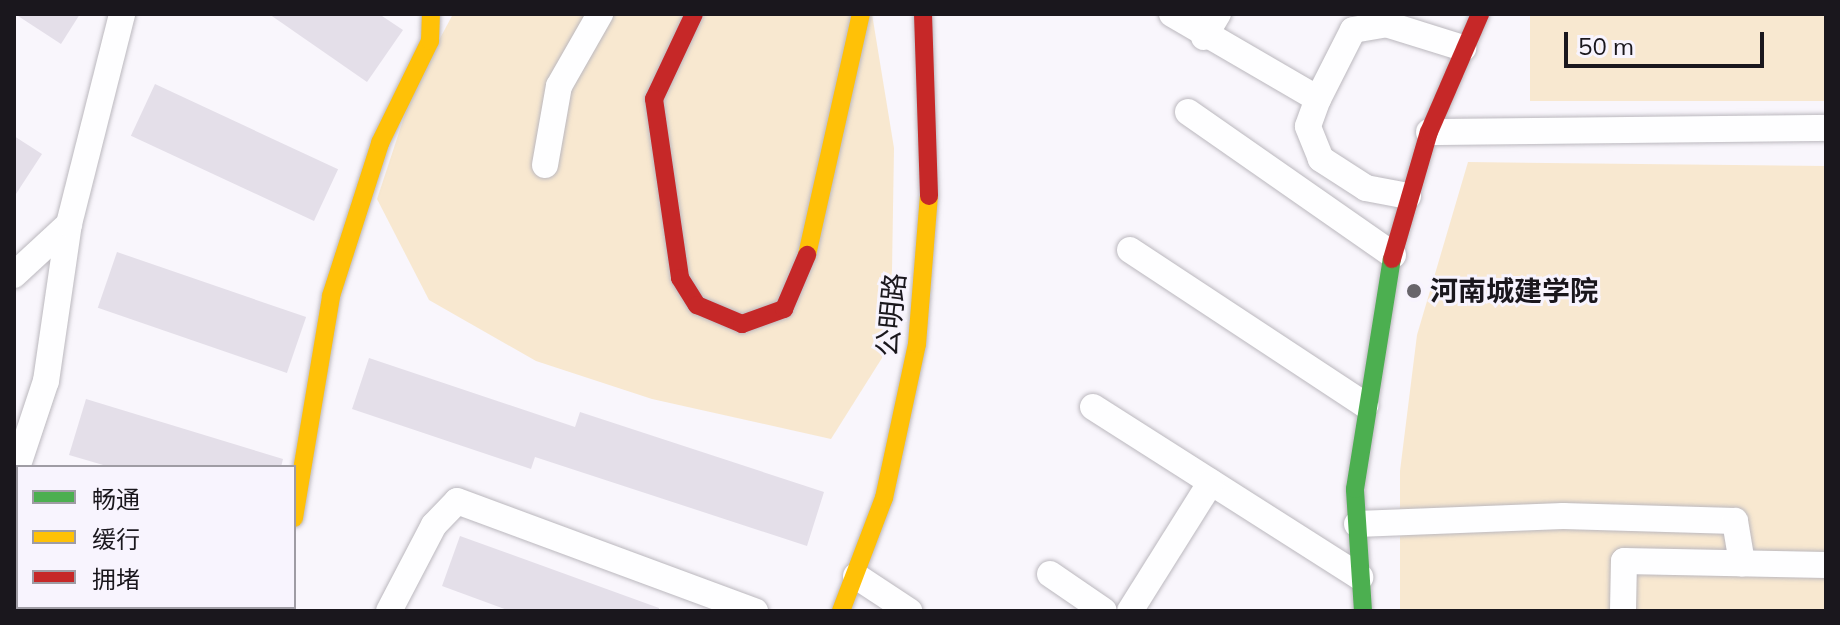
<!DOCTYPE html>
<meta charset="utf-8">
<style>
body{margin:0}
#map{position:relative;width:1840px;height:625px;overflow:hidden;background:#f9f6fc;font-family:Mulish,"Noto Sans SC",sans-serif}
div>[style]{position:absolute}
.green>*{inset:0;background:#f8e8d0;transform-origin:0 0}
.building>*{inset:0;background:#e4dfe9;transform-origin:0 0}
.roads{filter:drop-shadow(0 0 2px #bbb8be) drop-shadow(0 0 2px #bbb8be)}
.street>*{height:26px;margin:-13px;padding:0 13px;transform-origin:13px;border-radius:13px;background:#fefeff}
.fast>*{height:18px;margin:-9px;padding:0 9px;transform-origin:9px;border-radius:9px;background:#4caf50}
.slow>*{height:18px;margin:-9px;padding:0 9px;transform-origin:9px;border-radius:9px;background:#ffc107}
.jam>*{height:18px;margin:-9px;padding:0 9px;transform-origin:9px;border-radius:9px;background:#c62828}
.dots>*{width:22px;height:22px;translate:-50% -50%;box-sizing:border-box;border:4px solid #f8f4fe;border-radius:50%}
span{translate:-50% -50%;white-space:nowrap;text-align:center;line-height:1.15;-webkit-text-stroke:6px #f8f4fe;paint-order:stroke}
.poi-label{font-size:28px;color:#1a171d;font-weight:700}
.left{translate:0 -50%;text-align:left}
.street-label{font-size:28px;color:#1a171d}
.frame{position:absolute;inset:0;border:16px solid #1a171d;pointer-events:none}
.legend{position:absolute;left:16px;top:465px;width:280px;height:144px;box-sizing:border-box;background:#f8f4fe;border:2px solid #9f9ca4;margin:0;padding:10px 14px;list-style:none;font-size:24px;color:#1a171d}
.legend li{display:flex;align-items:center;gap:16px;height:40px}
.legend b{width:40px;border:2px solid #9f9ca4}
.scale{position:absolute;left:1564px;top:32px;width:200px;height:36px;box-sizing:border-box;border:4px solid #1a171d;border-top:0;padding-left:10px;font-size:24px;line-height:28px;white-space:nowrap;color:#1a171d;-webkit-text-stroke:6px #f8f4fe;paint-order:stroke}
</style>
<div id="map">
<div class="green">
<i style="clip-path:polygon(453px 14px,872px 14px,894px 148px,892px 270px,882px 358px,831px 439px,652px 399px,536px 361px,429px 300px,377px 199px,414px 87px)"></i>
<i style="left:1530px;top:14px;width:296px;height:87px"></i>
<i style="clip-path:polygon(1468px 162px,1826px 166px,1826px 611px,1400px 611px,1400px 471px,1417px 335px)"></i>
</div>
<div class="building">
<i style="clip-path:polygon(15px 14px,80px 14px,61px 44px)"></i>
<i style="clip-path:polygon(269px 14px,379px 14px,403px 30px,367px 82px)"></i>
<i style="left:155px;top:84px;width:202px;height:57px;rotate:25deg"></i>
<i style="clip-path:polygon(14px 136px,42px 154px,14px 197px)"></i>
<i style="left:117px;top:252px;width:200px;height:59px;rotate:19deg"></i>
<i style="clip-path:polygon(369px 358px,575px 427px,580px 412px,824px 492px,807px 546px,535px 457px,531px 469px,352px 409px)"></i>
<i style="clip-path:polygon(86px 399px,283px 459px,281px 467px,110px 467px,69px 455px)"></i>
<i style="clip-path:polygon(460px 536px,659px 608px,659px 611px,510px 611px,442px 586px)"></i>
</div>
<div class="roads">
<div class="street">
<i style="left:1172px;top:14px;width:169px;rotate:30.2deg"></i>
<i style="left:1204px;top:37px;width:27px;rotate:-59deg"></i>
<i style="left:1188px;top:112px;width:250px;rotate:34.9deg"></i>
<i style="left:1429px;top:132px;width:397px;rotate:-0.6deg"></i>
<i style="left:545px;top:165px;width:80px;rotate:-80deg"></i>
<i style="left:559px;top:86px;width:83px;rotate:-60.3deg"></i>
<i style="left:1408px;top:196px;width:43px;rotate:-169.2deg"></i>
<i style="left:1366px;top:188px;width:54px;rotate:-147.2deg"></i>
<i style="left:1321px;top:159px;width:35px;rotate:-112deg"></i>
<i style="left:1308px;top:126px;width:29px;rotate:-70deg"></i>
<i style="left:1318px;top:99px;width:77px;rotate:-63.1deg"></i>
<i style="left:1353px;top:30px;width:34px;rotate:-10deg"></i>
<i style="left:1386px;top:24px;width:81px;rotate:17.3deg"></i>
<i style="left:1130px;top:250px;width:282px;rotate:33.4deg"></i>
<i style="left:14px;top:275px;width:75px;rotate:-42.8deg"></i>
<i style="left:1093px;top:407px;width:317px;rotate:32.5deg"></i>
<i style="left:14px;top:477px;width:101px;rotate:-71.6deg"></i>
<i style="left:46px;top:381px;width:159px;rotate:-81.7deg"></i>
<i style="left:69px;top:224px;width:217px;rotate:-75.8deg"></i>
<i style="left:1357px;top:524px;width:206px;rotate:-2.2deg"></i>
<i style="left:1563px;top:516px;width:172px;rotate:1.7deg"></i>
<i style="left:1735px;top:521px;width:43px;rotate:80.5deg"></i>
<i style="left:1050px;top:574px;width:65px;rotate:34.4deg"></i>
<i style="left:856px;top:576px;width:64px;rotate:33.4deg"></i>
<i style="left:270px;top:611px;width:4px;rotate:-76deg"></i>
<i style="left:389px;top:611px;width:97px;rotate:-62.4deg"></i>
<i style="left:434px;top:525px;width:33px;rotate:-46deg"></i>
<i style="left:457px;top:501px;width:318px;rotate:20.3deg"></i>
<i style="left:1130px;top:611px;width:152px;rotate:-57.9deg"></i>
<i style="left:1623px;top:611px;width:50px;rotate:-88.9deg"></i>
<i style="left:1624px;top:561px;width:202px;rotate:1.1deg"></i>
</div>
<div class="fast">
<i style="left:1363px;top:611px;width:122px;rotate:-93.8deg"></i>
<i style="left:1355px;top:489px;width:233px;rotate:-80.9deg"></i>
</div>
<div class="slow">
<i style="left:807px;top:255px;width:247px;rotate:-77.4deg"></i>
<i style="left:294px;top:518px;width:225px;rotate:-80.5deg"></i>
<i style="left:331px;top:296px;width:161px;rotate:-72.2deg"></i>
<i style="left:380px;top:143px;width:114px;rotate:-63.9deg"></i>
<i style="left:430px;top:41px;width:27px;rotate:-88deg"></i>
<i style="left:841px;top:611px;width:121px;rotate:-69.2deg"></i>
<i style="left:884px;top:498px;width:157px;rotate:-77.9deg"></i>
<i style="left:917px;top:344px;width:148px;rotate:-85.4deg"></i>
</div>
<div class="jam">
<i style="left:694px;top:14px;width:94px;rotate:115.2deg"></i>
<i style="left:654px;top:99px;width:181px;rotate:81.7deg"></i>
<i style="left:680px;top:278px;width:32px;rotate:58deg"></i>
<i style="left:697px;top:305px;width:49px;rotate:22.9deg"></i>
<i style="left:742px;top:324px;width:45px;rotate:-19.7deg"></i>
<i style="left:784px;top:309px;width:59px;rotate:-66.9deg"></i>
<i style="left:923px;top:14px;width:182px;rotate:88.1deg"></i>
<i style="left:1392px;top:259px;width:132px;rotate:-73.8deg"></i>
<i style="left:1429px;top:132px;width:129px;rotate:-66.6deg"></i>
</div>
</div>
<div class="dots">
<i style="left:1414px;top:291px;background:#68656b"></i>
</div>
<div class="poi-label">
<span class="left" style="left:1430px;top:291px">河南城建学院</span>
</div>
<div class="street-label">
<span style="left:891px;top:315px;rotate:-84deg">公明路</span>
</div>
<div class="frame"></div>
<ul class="legend">
<li><b style="height:10px;background:#4caf50"></b>畅通</li>
<li><b style="height:10px;background:#ffc107"></b>缓行</li>
<li><b style="height:10px;background:#c62828"></b>拥堵</li>
</ul>
<div class="scale">50 m</div>
</div>
